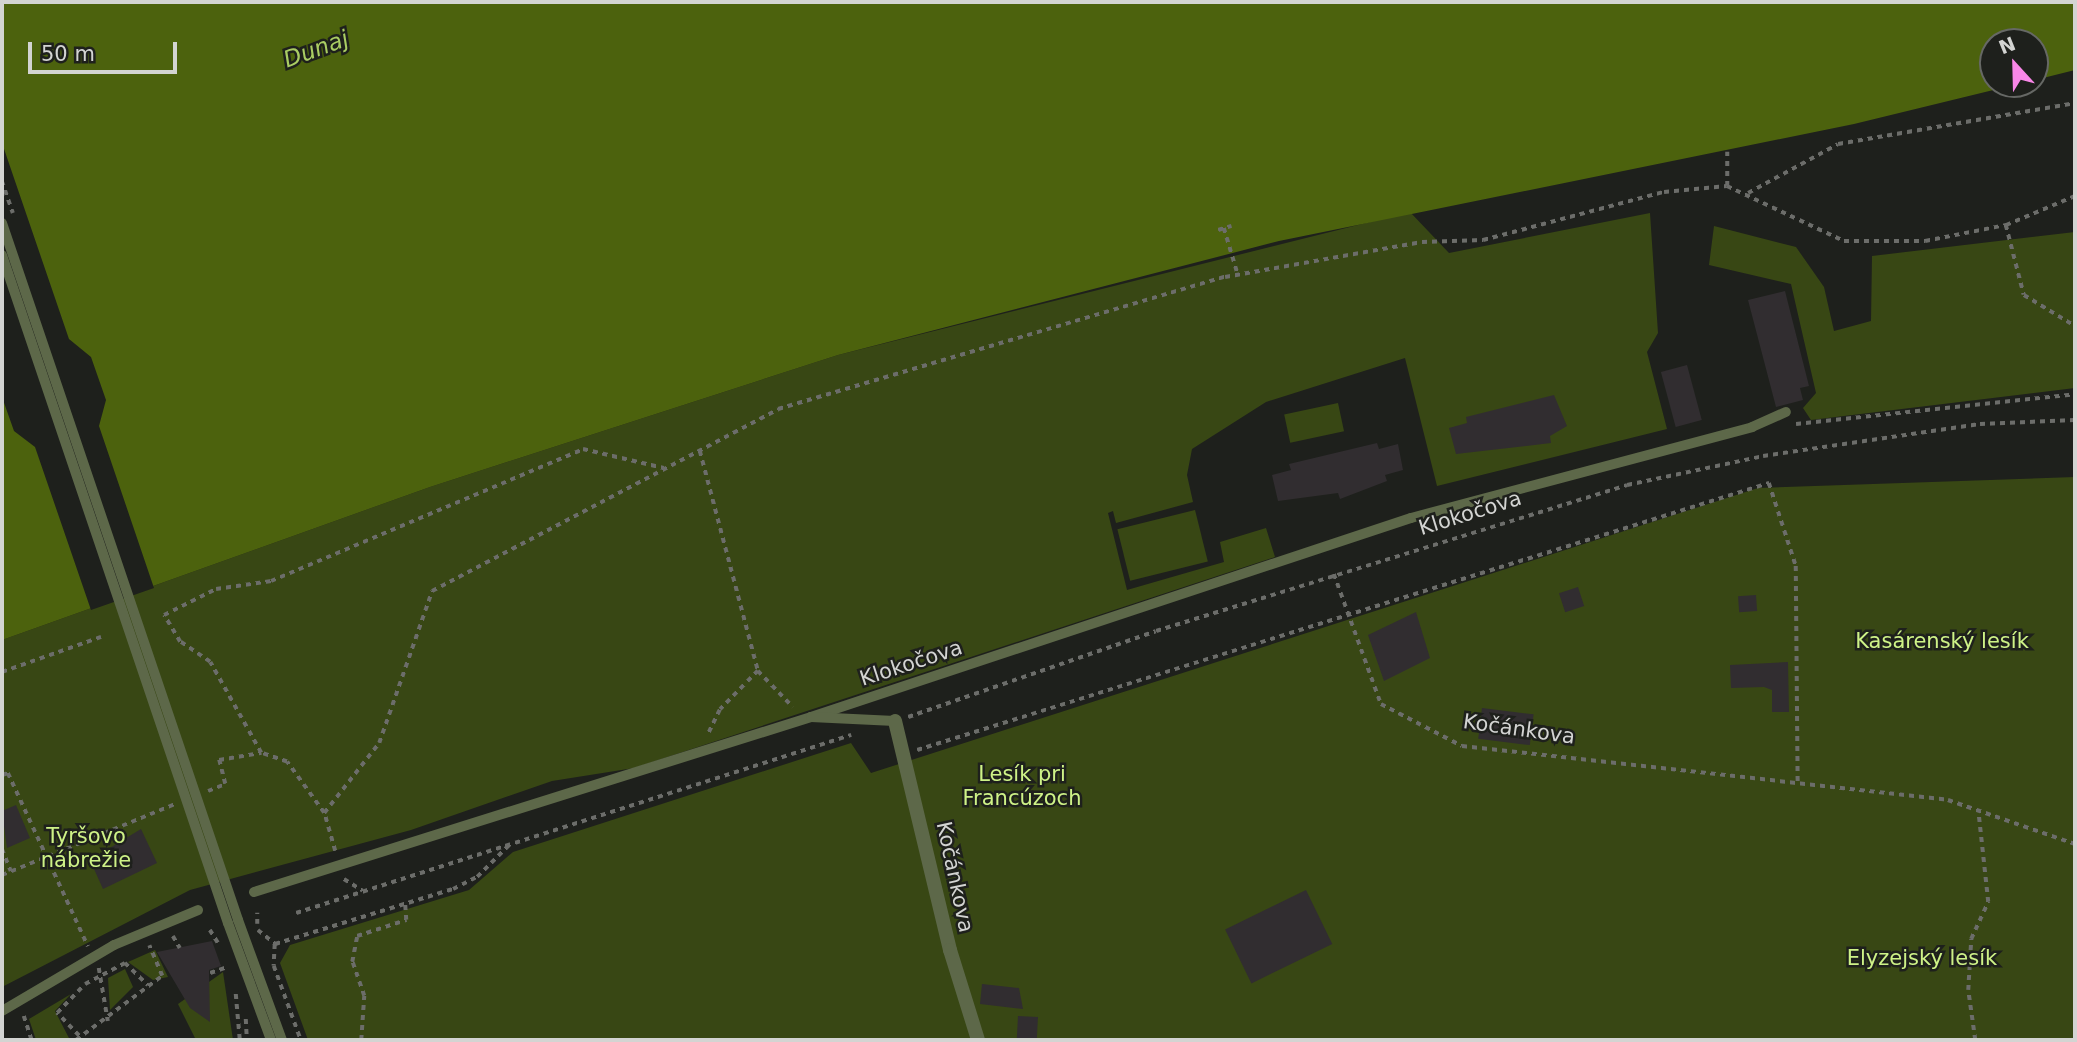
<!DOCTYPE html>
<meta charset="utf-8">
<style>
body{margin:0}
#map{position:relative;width:2077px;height:1042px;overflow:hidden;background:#1e201c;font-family:"DejaVu Sans",sans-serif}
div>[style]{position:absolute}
.green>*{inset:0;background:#384714;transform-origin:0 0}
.water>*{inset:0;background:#4c620d}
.pier>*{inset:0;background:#1e201c}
.building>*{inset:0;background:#312d30;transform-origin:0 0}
.path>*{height:3.5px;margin-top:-1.75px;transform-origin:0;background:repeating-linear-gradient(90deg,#6c6d6a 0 5px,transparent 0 10px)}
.lane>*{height:10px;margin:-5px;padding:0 5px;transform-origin:5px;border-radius:5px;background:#5d6849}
.street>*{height:14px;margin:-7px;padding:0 7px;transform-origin:7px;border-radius:7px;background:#5d6849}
.path-bridge>*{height:3.5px;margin-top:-1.75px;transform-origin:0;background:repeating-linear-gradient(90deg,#6c6d6a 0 5px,transparent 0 10px)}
.lane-bridge>*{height:10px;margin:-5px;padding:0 5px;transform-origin:5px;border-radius:5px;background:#5d6849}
span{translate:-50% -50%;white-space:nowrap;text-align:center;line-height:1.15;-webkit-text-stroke:5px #1e201c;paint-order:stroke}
.street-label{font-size:21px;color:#d3d4d2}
.park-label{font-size:21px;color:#cef287}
.water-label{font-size:23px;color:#aacd63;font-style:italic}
.frame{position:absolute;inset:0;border:4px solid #d3d4d2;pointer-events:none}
.north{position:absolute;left:1979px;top:28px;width:70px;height:70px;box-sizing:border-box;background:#1e201c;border:2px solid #666865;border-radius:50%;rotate:338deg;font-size:19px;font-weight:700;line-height:28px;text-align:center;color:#d3d4d2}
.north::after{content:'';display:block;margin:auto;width:24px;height:32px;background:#f987e8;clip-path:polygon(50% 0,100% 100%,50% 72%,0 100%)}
.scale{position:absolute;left:28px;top:42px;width:149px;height:32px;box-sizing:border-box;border:4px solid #d3d4d2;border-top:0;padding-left:9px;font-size:21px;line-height:24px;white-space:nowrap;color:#d3d4d2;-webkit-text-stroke:5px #1e201c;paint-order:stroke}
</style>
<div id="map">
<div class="green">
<i style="clip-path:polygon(1410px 212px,1449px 253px,1650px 213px,1658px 333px,1647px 352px,1667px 429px,1437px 486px,1405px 358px,1266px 402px,1192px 449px,1187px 475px,1193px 502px,1116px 523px,1113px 511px,1108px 513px,1127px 590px,1224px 562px,1220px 542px,1266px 528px,1275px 557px,634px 768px,552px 781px,411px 830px,190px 890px,2px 987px,2px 640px,430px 487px,838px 355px)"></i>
<i style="clip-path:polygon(1714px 226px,1796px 247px,1824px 287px,1834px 331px,1871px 321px,1872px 256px,2075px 232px,2075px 388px,1811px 420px,1803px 408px,1816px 393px,1791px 284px,1709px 265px)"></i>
<i style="left:1338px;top:403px;width:29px;height:55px;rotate:78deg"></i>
<i style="clip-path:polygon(2075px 477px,2075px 1040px,308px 1040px,280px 963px,290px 945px,469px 890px,513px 852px,851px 743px,871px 773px,1758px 488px)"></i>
<i style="left:1195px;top:510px;width:53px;height:80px;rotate:76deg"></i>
<i style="clip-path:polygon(155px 950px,168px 977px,153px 980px,128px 962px)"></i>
<i style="clip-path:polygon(125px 969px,133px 987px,110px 1010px,108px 978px)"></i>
<i style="clip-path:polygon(223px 972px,233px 1040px,196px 1040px,178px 1004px)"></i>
<i style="clip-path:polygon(71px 994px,55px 1011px,70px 1040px,36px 1040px,29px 1019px)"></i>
</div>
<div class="water">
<i style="clip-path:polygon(2px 2px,2075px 2px,2075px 70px,2035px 80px,2035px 42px,1993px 42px,1993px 84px,2018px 84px,1854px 124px,1279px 241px,838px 355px,430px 487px,2px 640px)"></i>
</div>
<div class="pier">
<i style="clip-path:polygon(2px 143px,69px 339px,91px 357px,106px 400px,99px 426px,154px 588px,91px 610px,35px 447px,14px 431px,2px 397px)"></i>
</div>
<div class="building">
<i style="clip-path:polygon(1785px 291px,1809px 386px,1800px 388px,1803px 400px,1776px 407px,1748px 300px)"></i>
<i style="left:1687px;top:365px;width:57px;height:27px;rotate:75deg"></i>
<i style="clip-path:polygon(1554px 395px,1567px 426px,1550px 436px,1551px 443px,1456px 454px,1449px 428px,1467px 423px,1466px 417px)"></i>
<i style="clip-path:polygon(1377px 443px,1379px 449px,1398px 444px,1403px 470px,1385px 475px,1387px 481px,1340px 499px,1338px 493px,1278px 501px,1272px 475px,1291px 470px,1289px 464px)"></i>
<i style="left:1578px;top:587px;width:20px;height:20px;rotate:72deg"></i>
<i style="left:1756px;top:595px;width:16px;height:18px;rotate:86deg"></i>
<i style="clip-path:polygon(1416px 612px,1430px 658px,1384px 681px,1368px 635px)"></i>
<i style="clip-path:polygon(1788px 662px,1789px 712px,1772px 712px,1772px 690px,1764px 687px,1731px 688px,1730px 665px)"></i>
<i style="left:1482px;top:708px;width:52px;height:31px;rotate:7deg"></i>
<i style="clip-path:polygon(16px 805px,30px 838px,7px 848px,2px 811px)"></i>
<i style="clip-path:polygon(141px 829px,157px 863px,103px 889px,90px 860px)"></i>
<i style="left:1306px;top:890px;width:60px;height:90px;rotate:64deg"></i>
<i style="clip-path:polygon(212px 941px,221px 966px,209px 970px,210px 1022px,190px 1008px,157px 952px)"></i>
<i style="clip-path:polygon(982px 984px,1019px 988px,1023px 1009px,980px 1004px)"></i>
<i style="left:1018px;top:1016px;width:20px;height:24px;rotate:3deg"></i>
</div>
<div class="path">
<i style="left:1727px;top:186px;width:34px;rotate:-90deg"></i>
<i style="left:1748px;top:193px;width:102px;rotate:-28.6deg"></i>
<i style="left:1838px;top:144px;width:241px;rotate:-9.8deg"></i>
<i style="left:2006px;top:225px;width:72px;rotate:75.6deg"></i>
<i style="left:2024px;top:295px;width:60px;rotate:31.3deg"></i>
<i style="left:1224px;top:228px;width:49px;rotate:73.4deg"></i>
<i style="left:1218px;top:230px;width:14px;rotate:-17deg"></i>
<i style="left:1796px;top:424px;width:281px;rotate:-6.1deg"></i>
<i style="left:700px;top:451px;width:228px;rotate:75.2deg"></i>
<i style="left:758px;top:671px;width:54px;rotate:134.3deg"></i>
<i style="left:720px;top:710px;width:25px;rotate:116deg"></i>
<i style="left:1334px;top:574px;width:138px;rotate:70.1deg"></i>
<i style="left:1381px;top:704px;width:91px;rotate:27.4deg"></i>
<i style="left:1462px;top:746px;width:489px;rotate:6.3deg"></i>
<i style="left:1948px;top:800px;width:134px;rotate:19.1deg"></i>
<i style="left:758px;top:671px;width:50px;rotate:45.8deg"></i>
<i style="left:2px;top:672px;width:105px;rotate:-19.5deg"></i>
<i style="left:908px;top:717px;width:262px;rotate:-19.1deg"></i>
<i style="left:1156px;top:631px;width:493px;rotate:-17.2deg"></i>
<i style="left:1627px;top:485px;width:139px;rotate:-12deg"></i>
<i style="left:1763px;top:456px;width:219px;rotate:-8.4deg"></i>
<i style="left:1980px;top:424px;width:95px;rotate:-2.4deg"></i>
<i style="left:917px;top:750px;width:893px;rotate:-17.4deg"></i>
<i style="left:1769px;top:483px;width:87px;rotate:72deg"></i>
<i style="left:1796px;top:566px;width:217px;rotate:89.5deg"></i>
<i style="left:2px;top:775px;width:6px;rotate:-18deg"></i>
<i style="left:8px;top:773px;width:191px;rotate:65.2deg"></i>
<i style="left:208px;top:791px;width:18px;rotate:-22deg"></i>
<i style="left:225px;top:784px;width:25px;rotate:-104deg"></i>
<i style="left:219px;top:760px;width:43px;rotate:-9.5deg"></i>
<i style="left:324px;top:813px;width:63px;rotate:-126deg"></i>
<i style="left:287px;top:762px;width:28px;rotate:-161deg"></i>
<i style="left:261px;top:753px;width:104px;rotate:-119.3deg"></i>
<i style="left:210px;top:662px;width:36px;rotate:-146deg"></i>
<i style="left:180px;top:642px;width:31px;rotate:-121deg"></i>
<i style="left:164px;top:615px;width:58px;rotate:-26.6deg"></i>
<i style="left:216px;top:589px;width:56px;rotate:-8.3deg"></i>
<i style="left:271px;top:581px;width:339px;rotate:-22.9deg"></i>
<i style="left:583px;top:449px;width:83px;rotate:13.2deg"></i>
<i style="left:2px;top:849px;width:24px;rotate:68deg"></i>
<i style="left:335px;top:851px;width:40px;rotate:-106deg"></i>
<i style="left:324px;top:813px;width:89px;rotate:-51.8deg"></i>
<i style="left:379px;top:743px;width:161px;rotate:-70.8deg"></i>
<i style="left:432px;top:591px;width:391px;rotate:-27.7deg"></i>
<i style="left:778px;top:409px;width:466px;rotate:-16.5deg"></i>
<i style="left:1225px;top:277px;width:200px;rotate:-10.1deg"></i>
<i style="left:1422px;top:242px;width:61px;rotate:-1.9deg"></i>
<i style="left:1483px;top:240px;width:187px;rotate:-14.9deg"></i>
<i style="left:1664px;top:192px;width:63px;rotate:-5.4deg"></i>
<i style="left:1727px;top:186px;width:129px;rotate:25.2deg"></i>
<i style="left:1844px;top:241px;width:81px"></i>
<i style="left:1925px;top:241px;width:83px;rotate:-11.2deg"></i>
<i style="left:2006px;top:225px;width:75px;rotate:-22.8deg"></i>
<i style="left:2px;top:875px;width:187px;rotate:-22.3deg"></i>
<i style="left:344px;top:879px;width:22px;rotate:32deg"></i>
<i style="left:296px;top:913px;width:583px;rotate:-17.78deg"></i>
<i style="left:257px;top:924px;width:11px;rotate:-90deg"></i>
<i style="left:210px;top:930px;width:15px;rotate:58deg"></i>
<i style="left:258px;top:930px;width:22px;rotate:39deg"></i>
<i style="left:275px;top:944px;width:22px;rotate:93deg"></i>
<i style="left:274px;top:966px;width:79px;rotate:70deg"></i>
<i style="left:173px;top:936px;width:14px;rotate:60deg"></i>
<i style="left:275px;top:944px;width:186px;rotate:-17.2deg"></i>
<i style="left:453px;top:889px;width:27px;rotate:-27deg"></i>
<i style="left:477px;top:877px;width:48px;rotate:-45deg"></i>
<i style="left:99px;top:968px;width:54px;rotate:80.4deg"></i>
<i style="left:210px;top:973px;width:18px;rotate:-19deg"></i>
<i style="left:236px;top:994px;width:46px;rotate:85deg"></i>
<i style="left:24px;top:1016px;width:25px;rotate:72deg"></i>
<i style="left:246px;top:1019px;width:21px;rotate:87deg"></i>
<i style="left:79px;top:1036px;width:32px;rotate:-134deg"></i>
<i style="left:57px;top:1013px;width:40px;rotate:-46deg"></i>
<i style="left:85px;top:984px;width:45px;rotate:-27.7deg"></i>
<i style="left:125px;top:963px;width:32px;rotate:44deg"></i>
<i style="left:76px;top:1040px;width:107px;rotate:-36.7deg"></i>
<i style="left:162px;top:976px;width:33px;rotate:-113deg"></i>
<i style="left:361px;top:1040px;width:44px;rotate:-86.1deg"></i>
<i style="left:364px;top:996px;width:36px;rotate:-109deg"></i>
<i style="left:352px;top:962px;width:26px;rotate:-79deg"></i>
<i style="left:357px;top:936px;width:52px;rotate:-18.1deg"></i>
<i style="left:406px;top:920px;width:16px;rotate:-94deg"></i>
<i style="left:1975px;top:1040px;width:50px;rotate:-98deg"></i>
<i style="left:1968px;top:990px;width:51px;rotate:-86.6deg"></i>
<i style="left:1971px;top:939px;width:41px;rotate:-65.3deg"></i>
<i style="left:1988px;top:902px;width:93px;rotate:-96.2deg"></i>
</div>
<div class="lane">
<i style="left:811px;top:717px;width:632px;rotate:-18.35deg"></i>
<i style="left:1411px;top:518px;width:353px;rotate:-14.9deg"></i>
<i style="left:1752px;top:427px;width:37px;rotate:-24deg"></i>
<i style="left:254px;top:892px;width:584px;rotate:-17.44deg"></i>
<i style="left:811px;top:717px;width:84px;rotate:2.7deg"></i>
<i style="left:238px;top:920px;width:128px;rotate:69.9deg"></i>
<i style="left:228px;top:923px;width:125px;rotate:69.8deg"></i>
<i style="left:2px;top:1011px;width:130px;rotate:-30.5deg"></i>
<i style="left:114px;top:945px;width:91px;rotate:-22.6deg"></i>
</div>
<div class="street">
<i style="left:895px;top:721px;width:236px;rotate:76.5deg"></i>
<i style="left:950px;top:950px;width:94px;rotate:72.7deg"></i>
</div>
<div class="path-bridge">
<i style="left:2px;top:181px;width:34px;rotate:71deg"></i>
</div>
<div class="lane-bridge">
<i style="left:2px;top:223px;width:736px;rotate:71.29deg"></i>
<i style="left:2px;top:255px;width:705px;rotate:71.31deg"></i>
</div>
<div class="street-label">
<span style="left:1470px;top:513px;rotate:-17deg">Klokočova</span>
<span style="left:911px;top:663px;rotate:-18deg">Klokočova</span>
<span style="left:1519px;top:729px;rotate:8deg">Kočánkova</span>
<span style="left:955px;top:877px;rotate:78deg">Kočánkova</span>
</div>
<div class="park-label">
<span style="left:1942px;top:641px">Kasárenský lesík</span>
<span style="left:1022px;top:786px">Lesík pri<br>Francúzoch</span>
<span style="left:86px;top:848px">Tyršovo<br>nábrežie</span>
<span style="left:1922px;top:958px">Elyzejský lesík</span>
</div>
<div class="water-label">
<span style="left:316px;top:49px;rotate:-20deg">Dunaj</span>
</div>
<div class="frame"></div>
<div class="north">N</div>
<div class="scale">50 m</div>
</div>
